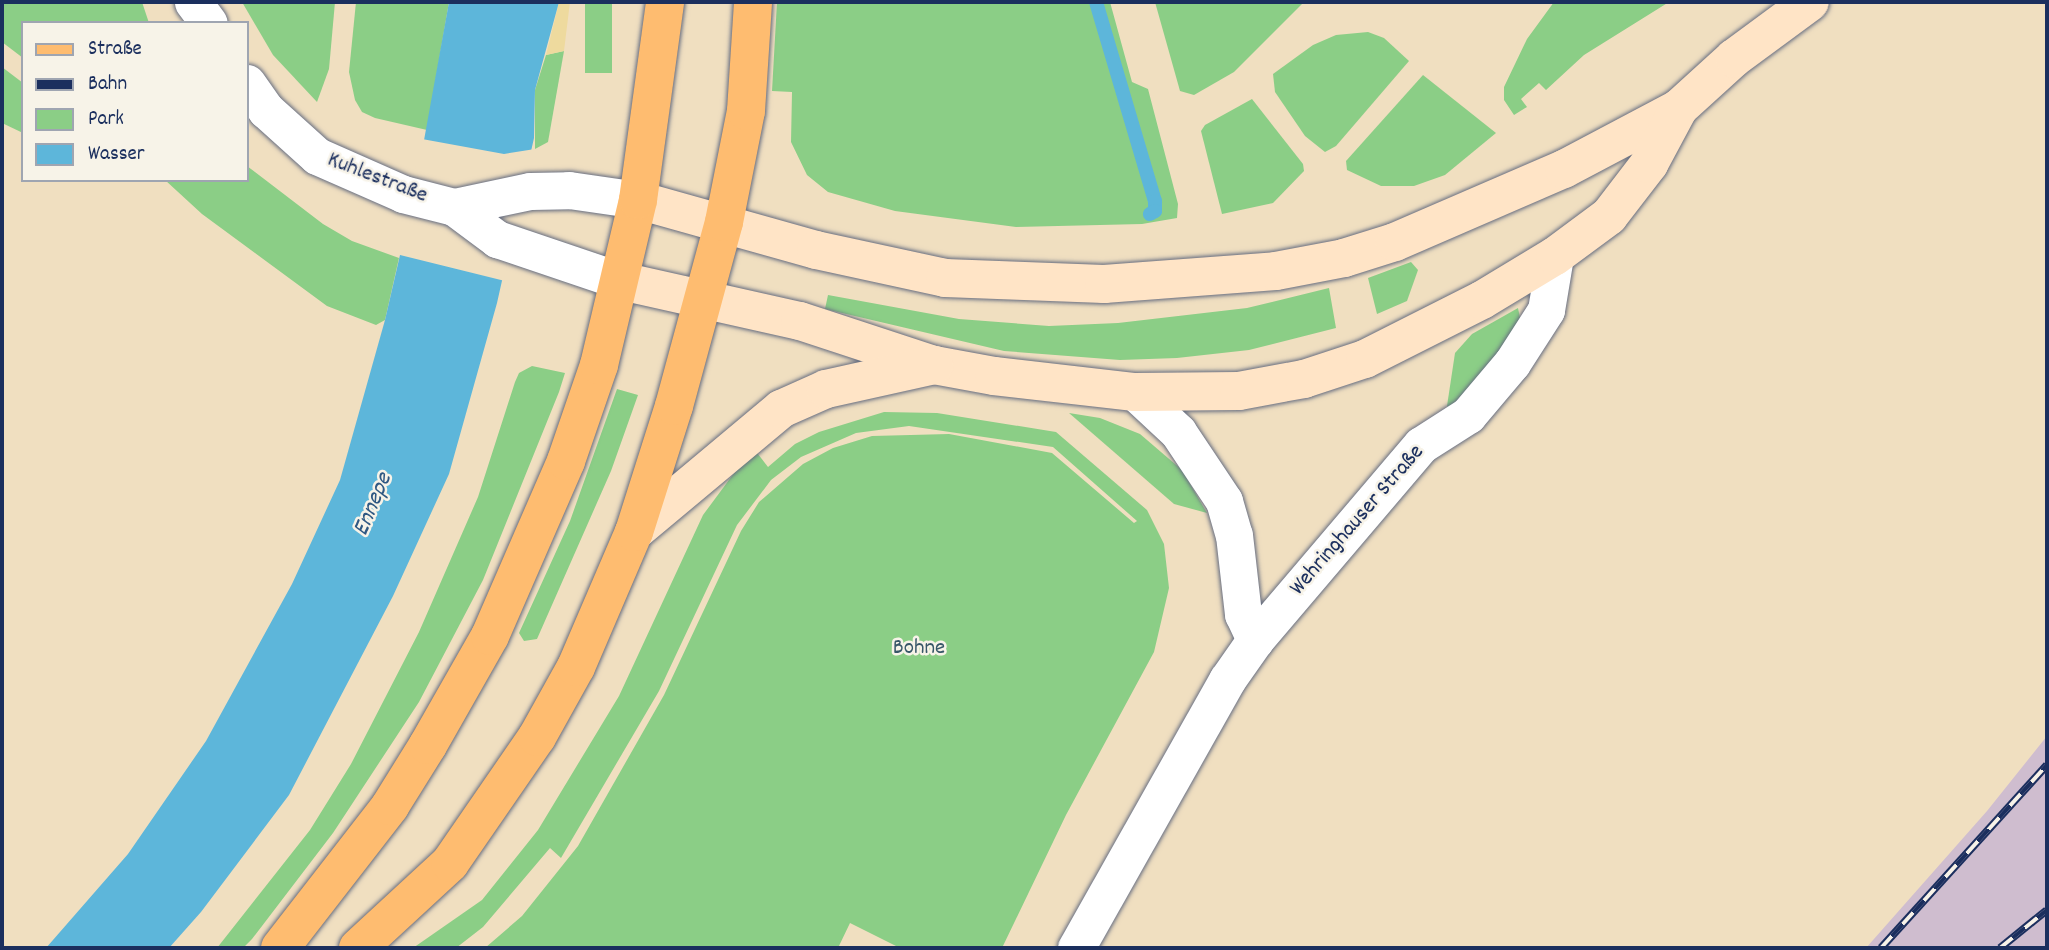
<!DOCTYPE html>
<meta charset="utf-8">
<style>
body{margin:0}
#map{position:relative;width:2049px;height:950px;overflow:hidden;background:#f0dfc0;font-family:Dekko,sans-serif}
div>[style]{position:absolute}
.industrial>*{inset:0;background:#cfbdcf}
.green>*{inset:0;background:#8bce86;transform-origin:0 0}
.sand>*{inset:0;background:#eeda9e}
.water>*{inset:0;background:#5db6da}
.pier>*{inset:0;background:#f0dfc0}
.stream>*{height:14px;margin:-7px;padding:0 7px;transform-origin:7px;border-radius:7px;background:#5db6da}
.roads{filter:drop-shadow(0 0 2px #666d80) drop-shadow(0 0 2px #666d80)}
.minor>*{height:37px;margin:-18.5px;padding:0 18.5px;transform-origin:18.5px;border-radius:18.5px;background:#fff}
.secondary>*{height:38px;margin:-19px;padding:0 19px;transform-origin:19px;border-radius:19px;background:#ffe4c6}
.primary>*{height:38px;margin:-19px;padding:0 19px;transform-origin:19px;border-radius:19px;background:#febc70}
.rail>*{height:8px;margin-top:-4px;transform-origin:0;background:repeating-linear-gradient(90deg,#f7f3e8 0 16px,#1b2f5e 0 32px);box-sizing:border-box;border-block:2px solid #1b2f5e}
span{translate:-50% -50%;white-space:nowrap;text-align:center;line-height:1.15;-webkit-text-stroke:5px #f7f3e8;paint-order:stroke}
.street-label{font-size:23px;color:#1b2f5e}
.park-label{font-size:23px;color:#375768}
.water-label{font-size:24px;color:#2f5883;font-style:italic}
.frame{position:absolute;inset:0;border:4px solid #1b2f5e;pointer-events:none}
.legend{position:absolute;left:21px;top:21px;width:228px;height:161px;box-sizing:border-box;background:#f7f3e8;border:2px solid #9fa5b1;margin:0;padding:9px 12px;list-style:none;font-size:21px;color:#1b2f5e}
.legend li{display:flex;align-items:center;gap:14px;height:35px}
.legend b{width:35px;border:2px solid #9fa5b1}
</style>
<div id="map">
<div class="industrial">
<i style="clip-path:polygon(2047px 736px,2047px 948px,1866px 948px,1987px 811px)"></i>
</div>
<div class="green">
<i style="clip-path:polygon(2px 2px,142px 2px,149px 23px,23px 23px,23px 58px,2px 42px)"></i>
<i style="clip-path:polygon(242px 2px,335px 2px,329px 69px,317px 102px,273px 55px)"></i>
<i style="clip-path:polygon(356px 2px,449px 2px,427px 130px,375px 118px,362px 112px,355px 100px,349px 72px)"></i>
<i style="left:585px;top:2px;width:27px;height:71px"></i>
<i style="clip-path:polygon(777px 2px,1110px 2px,1132px 82px,1148px 89px,1178px 204px,1177px 218px,1142px 224px,1016px 227px,895px 211px,828px 192px,807px 175px,791px 142px,792px 92px,772px 91px)"></i>
<i style="clip-path:polygon(1155px 2px,1304px 2px,1234px 72px,1194px 95px,1180px 91px)"></i>
<i style="clip-path:polygon(1554px 2px,1669px 2px,1584px 55px,1546px 90px,1539px 83px,1521px 99px,1527px 107px,1514px 115px,1504px 100px,1504px 87px,1527px 39px)"></i>
<i style="clip-path:polygon(1368px 32px,1384px 38px,1409px 61px,1336px 146px,1325px 152px,1305px 136px,1275px 92px,1273px 74px,1313px 45px,1336px 35px)"></i>
<i style="clip-path:polygon(564px 51px,548px 142px,535px 149px,535px 90px,546px 55px)"></i>
<i style="clip-path:polygon(2px 67px,23px 83px,23px 133px,2px 123px)"></i>
<i style="clip-path:polygon(1423px 75px,1496px 133px,1445px 175px,1414px 186px,1381px 186px,1347px 170px,1346px 161px)"></i>
<i style="clip-path:polygon(1252px 99px,1303px 164px,1304px 171px,1273px 203px,1222px 214px,1201px 131px,1205px 125px)"></i>
<i style="clip-path:polygon(247px 166px,323px 224px,352px 241px,399px 258px,385px 320px,376px 325px,327px 306px,202px 214px,165px 180px,247px 180px)"></i>
<i style="clip-path:polygon(1411px 262px,1418px 270px,1407px 301px,1377px 314px,1368px 278px)"></i>
<i style="clip-path:polygon(1329px 288px,1336px 328px,1249px 350px,1177px 358px,1120px 360px,1004px 351px,825px 309px,828px 295px,959px 319px,1049px 326px,1118px 323px,1247px 308px)"></i>
<i style="clip-path:polygon(1518px 308px,1521px 323px,1516px 334px,1450px 408px,1447px 406px,1455px 353px,1472px 334px)"></i>
<i style="clip-path:polygon(532px 366px,565px 373px,559px 392px,483px 580px,419px 702px,333px 833px,252px 939px,243px 948px,217px 948px,310px 830px,351px 764px,419px 632px,478px 497px,515px 382px,519px 373px)"></i>
<i style="clip-path:polygon(617px 389px,638px 395px,611px 471px,537px 639px,524px 641px,519px 633px,570px 521px)"></i>
<i style="clip-path:polygon(884px 412px,937px 413px,1056px 432px,1147px 510px,1164px 544px,1169px 588px,1154px 652px,1066px 815px,1002px 948px,900px 948px,850px 923px,838px 948px,485px 948px,522px 916px,578px 846px,664px 695px,741px 531px,759px 502px,803px 464px,833px 448px,872px 436px,949px 434px,1052px 453px,1134px 523px,1137px 521px,1053px 447px,909px 426px,856px 433px,801px 457px,771px 480px,737px 525px,659px 691px,561px 858px,550px 848px,483px 927px,456px 948px,413px 948px,482px 900px,538px 830px,619px 696px,703px 515px,746px 457px,754px 449px,768px 467px,795px 444px,819px 432px)"></i>
<i style="clip-path:polygon(1069px 413px,1100px 418px,1140px 434px,1182px 470px,1207px 513px,1174px 504px)"></i>
</div>
<div class="sand">
<i style="clip-path:polygon(559px 2px,570px 2px,564px 51px,546px 55px)"></i>
</div>
<div class="water">
<i style="clip-path:polygon(449px 2px,559px 2px,535px 90px,534px 138px,497px 303px,449px 474px,393px 596px,289px 795px,201px 912px,169px 948px,46px 948px,128px 854px,206px 741px,292px 584px,340px 480px,385px 320px,415px 190px)"></i>
</div>
<div class="pier">
<i style="clip-path:polygon(422px 139px,504px 154px,535px 149px,505px 281px,396px 254px)"></i>
</div>
<div class="stream">
<i style="left:1096px;top:2px;width:208px;rotate:73.5deg"></i>
<i style="left:1155px;top:201px;width:10px;rotate:90deg"></i>
<i style="left:1155px;top:211px;width:6px;rotate:149deg"></i>
</div>
<div class="roads">
<div class="minor">
<i style="left:193px;top:2px;width:26px;rotate:53deg"></i>
<i style="left:247px;top:83px;width:33px;rotate:55deg"></i>
<i style="left:266px;top:110px;width:69px;rotate:42deg"></i>
<i style="left:317px;top:156px;width:94px;rotate:23.8deg"></i>
<i style="left:403px;top:194px;width:53px;rotate:14.3deg"></i>
<i style="left:454px;top:207px;width:54px;rotate:36.7deg"></i>
<i style="left:497px;top:239px;width:131px;rotate:18.7deg"></i>
<i style="left:454px;top:207px;width:78px;rotate:-11.9deg"></i>
<i style="left:530px;top:191px;width:39px;rotate:-1deg"></i>
<i style="left:569px;top:190px;width:70px;rotate:8.2deg"></i>
<i style="left:1135px;top:392px;width:59px;rotate:42.9deg"></i>
<i style="left:1178px;top:432px;width:83px;rotate:56.3deg"></i>
<i style="left:1224px;top:501px;width:35px;rotate:74deg"></i>
<i style="left:1234px;top:535px;width:80px;rotate:83.5deg"></i>
<i style="left:1243px;top:614px;width:29px;rotate:65deg"></i>
<i style="left:1076px;top:948px;width:308px;rotate:-60.6deg"></i>
<i style="left:1227px;top:680px;width:49px;rotate:-55deg"></i>
<i style="left:1255px;top:640px;width:256px;rotate:-49.6deg"></i>
<i style="left:1421px;top:445px;width:56px;rotate:-32.6deg"></i>
<i style="left:1468px;top:415px;width:68px;rotate:-49.8deg"></i>
<i style="left:1512px;top:363px;width:63px;rotate:-57.3deg"></i>
<i style="left:1546px;top:310px;width:55px;rotate:-80.5deg"></i>
</div>
<div class="secondary">
<i style="left:638px;top:200px;width:185px;rotate:15.7deg"></i>
<i style="left:816px;top:250px;width:132px;rotate:12.2deg"></i>
<i style="left:945px;top:278px;width:159px;rotate:2.2deg"></i>
<i style="left:1104px;top:284px;width:172px;rotate:-4.3deg"></i>
<i style="left:1276px;top:271px;width:69px;rotate:-10.8deg"></i>
<i style="left:1344px;top:258px;width:53px;rotate:-17.4deg"></i>
<i style="left:1395px;top:242px;width:184px;rotate:-23.4deg"></i>
<i style="left:1564px;top:169px;width:130px;rotate:-27.9deg"></i>
<i style="left:1679px;top:108px;width:74px;rotate:-42.3deg"></i>
<i style="left:1734px;top:58px;width:94px;rotate:-36.4deg"></i>
<i style="left:621px;top:281px;width:183px;rotate:12.6deg"></i>
<i style="left:800px;top:321px;width:141px;rotate:18.2deg"></i>
<i style="left:934px;top:365px;width:61px;rotate:10.4deg"></i>
<i style="left:994px;top:376px;width:142px;rotate:6.5deg"></i>
<i style="left:1135px;top:392px;width:104px;rotate:-0.6deg"></i>
<i style="left:1239px;top:391px;width:66px;rotate:-10.5deg"></i>
<i style="left:1304px;top:379px;width:64px;rotate:-18.2deg"></i>
<i style="left:1365px;top:359px;width:131px;rotate:-26.8deg"></i>
<i style="left:1482px;top:300px;width:85px;rotate:-31.1deg"></i>
<i style="left:1555px;top:256px;width:67px;rotate:-36.5deg"></i>
<i style="left:1609px;top:216px;width:66px;rotate:-52.4deg"></i>
<i style="left:1649px;top:164px;width:64px;rotate:-61.8deg"></i>
<i style="left:634px;top:532px;width:192px;rotate:-39.9deg"></i>
<i style="left:781px;top:409px;width:49px;rotate:-24deg"></i>
<i style="left:826px;top:389px;width:111px;rotate:-12.5deg"></i>
</div>
<div class="primary">
<i style="left:280px;top:948px;width:180px;rotate:-52.2deg"></i>
<i style="left:390px;top:806px;width:72px;rotate:-58.1deg"></i>
<i style="left:428px;top:745px;width:125px;rotate:-60.4deg"></i>
<i style="left:490px;top:636px;width:191px;rotate:-66.5deg"></i>
<i style="left:566px;top:461px;width:102px;rotate:-71deg"></i>
<i style="left:599px;top:365px;width:170px;rotate:-76.7deg"></i>
<i style="left:638px;top:200px;width:200px;rotate:-82.2deg"></i>
<i style="left:358px;top:948px;width:125px;rotate:-42.7deg"></i>
<i style="left:450px;top:863px;width:153px;rotate:-55.4deg"></i>
<i style="left:537px;top:737px;width:80px;rotate:-60.9deg"></i>
<i style="left:576px;top:667px;width:147px;rotate:-66.8deg"></i>
<i style="left:634px;top:532px;width:132px;rotate:-72.4deg"></i>
<i style="left:674px;top:406px;width:191px;rotate:-74.8deg"></i>
<i style="left:724px;top:222px;width:113px;rotate:-78.8deg"></i>
<i style="left:746px;top:111px;width:109px;rotate:-86.3deg"></i>
</div>
</div>
<div class="rail">
<i style="left:1881px;top:948px;width:247px;rotate:-47.8deg"></i>
<i style="left:2000px;top:948px;width:60px;rotate:-39deg"></i>
</div>
<div class="street-label">
<span style="left:377px;top:179px;rotate:21deg">Kuhlestraße</span>
<span style="left:1358px;top:521px;rotate:-49deg">Wehringhauser Straße</span>
</div>
<div class="park-label">
<span style="left:919px;top:649px">Bohne</span>
</div>
<div class="water-label">
<span style="left:374px;top:505px;rotate:-67deg">Ennepe</span>
</div>
<div class="frame"></div>
<ul class="legend">
<li><b style="height:9px;background:#febc70"></b>Straße</li>
<li><b style="height:9px;background:#1b2f5e"></b>Bahn</li>
<li><b style="height:19px;background:#8bce86"></b>Park</li>
<li><b style="height:19px;background:#5db6da"></b>Wasser</li>
</ul>
</div>
